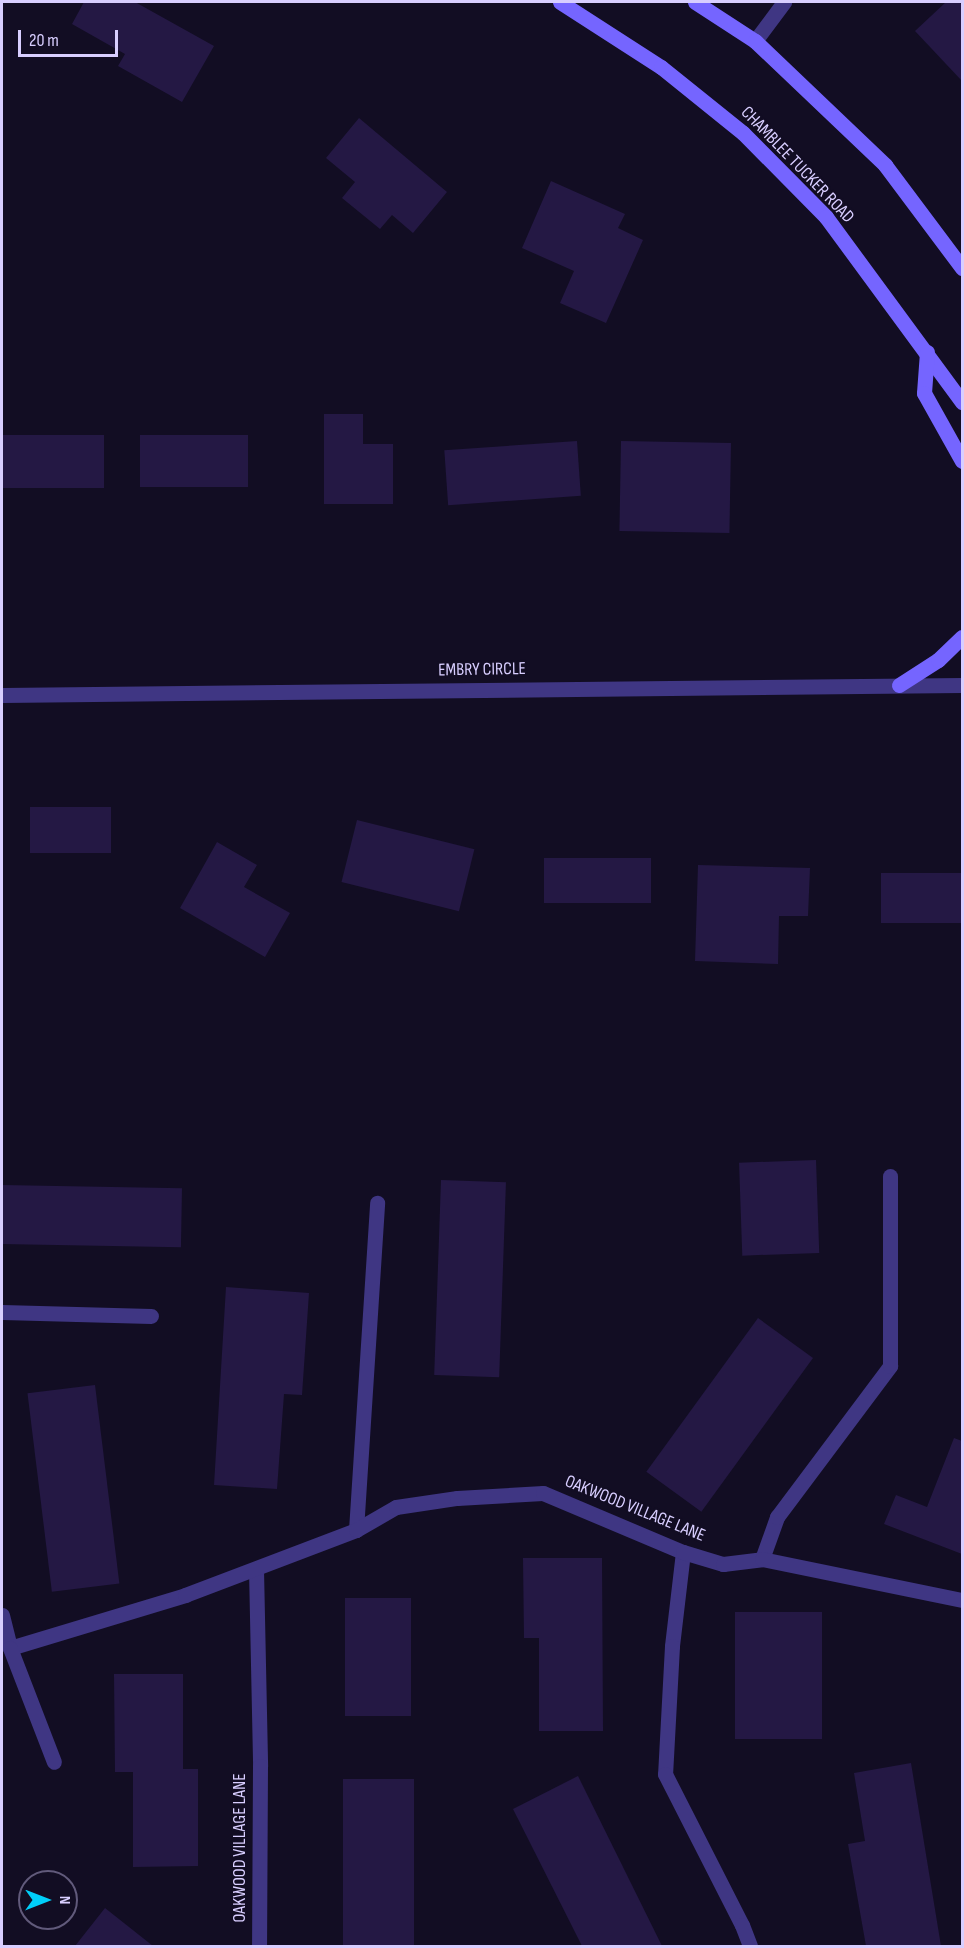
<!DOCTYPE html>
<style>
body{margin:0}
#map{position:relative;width:964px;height:1948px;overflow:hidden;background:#120d23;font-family:"Sofia Sans Condensed",sans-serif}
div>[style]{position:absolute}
.building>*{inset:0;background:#241844;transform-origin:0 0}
.minor>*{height:15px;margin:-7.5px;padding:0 7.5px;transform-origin:7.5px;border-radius:7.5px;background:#3f3683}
.secondary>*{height:15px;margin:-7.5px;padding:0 7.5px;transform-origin:7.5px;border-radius:7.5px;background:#7565ff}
span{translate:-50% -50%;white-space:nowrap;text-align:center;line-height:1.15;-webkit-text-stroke:4.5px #120d23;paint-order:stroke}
.street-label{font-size:18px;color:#d8ceff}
.frame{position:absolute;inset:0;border:3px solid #d8ceff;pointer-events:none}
.north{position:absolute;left:18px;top:1870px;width:60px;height:60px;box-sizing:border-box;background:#120d23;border:2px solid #615a7b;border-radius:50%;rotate:90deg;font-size:16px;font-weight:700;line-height:24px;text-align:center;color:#d8ceff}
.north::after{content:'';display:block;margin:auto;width:21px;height:27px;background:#00cef9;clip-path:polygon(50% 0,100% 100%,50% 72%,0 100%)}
.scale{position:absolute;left:18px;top:30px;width:100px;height:27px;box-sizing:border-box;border:3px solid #d8ceff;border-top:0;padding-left:8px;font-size:18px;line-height:21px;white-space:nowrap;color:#d8ceff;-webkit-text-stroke:4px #120d23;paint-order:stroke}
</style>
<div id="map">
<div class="building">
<i style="clip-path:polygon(84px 2px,135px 2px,214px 46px,182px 102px,118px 66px,125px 54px,72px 24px)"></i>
<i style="clip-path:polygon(946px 2px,959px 2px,962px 5px,962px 81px,915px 31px)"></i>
<i style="clip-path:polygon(359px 118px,447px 192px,413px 233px,392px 215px,380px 229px,342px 198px,355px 182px,326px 158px)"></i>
<i style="clip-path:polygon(551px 181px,625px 214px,618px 228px,643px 240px,606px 323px,560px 303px,574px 271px,522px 248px)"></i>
<i style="clip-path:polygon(324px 414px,363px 414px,363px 444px,393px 444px,393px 504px,324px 504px)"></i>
<i style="left:2px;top:435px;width:102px;height:53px"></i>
<i style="left:140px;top:435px;width:108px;height:52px"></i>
<i style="left:577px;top:441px;width:55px;height:133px;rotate:86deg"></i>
<i style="left:621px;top:441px;width:110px;height:90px;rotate:1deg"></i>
<i style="left:30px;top:807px;width:81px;height:46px"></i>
<i style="left:357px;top:820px;width:121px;height:64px;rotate:14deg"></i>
<i style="clip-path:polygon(217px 842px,257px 865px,244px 887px,290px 913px,265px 957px,180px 908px)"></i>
<i style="left:544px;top:858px;width:107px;height:45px"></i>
<i style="clip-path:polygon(698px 865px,810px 868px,808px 916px,779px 916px,778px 964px,695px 961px)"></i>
<i style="left:881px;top:873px;width:81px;height:50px"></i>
<i style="left:816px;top:1160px;width:93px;height:77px;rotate:88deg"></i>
<i style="left:441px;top:1180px;width:65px;height:195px;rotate:2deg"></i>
<i style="left:2px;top:1185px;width:180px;height:59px;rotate:1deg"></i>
<i style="clip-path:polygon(226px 1287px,309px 1293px,302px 1395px,284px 1394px,277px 1489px,214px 1485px)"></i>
<i style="left:758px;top:1318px;width:68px;height:190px;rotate:36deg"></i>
<i style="left:95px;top:1385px;width:200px;height:68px;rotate:83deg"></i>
<i style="clip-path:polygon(954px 1438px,962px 1441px,962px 1554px,884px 1524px,896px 1495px,927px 1507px)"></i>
<i style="clip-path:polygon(523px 1558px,602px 1558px,603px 1731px,539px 1731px,539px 1638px,524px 1638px)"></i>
<i style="left:345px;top:1598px;width:66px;height:118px"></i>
<i style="left:735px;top:1612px;width:87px;height:127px"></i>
<i style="clip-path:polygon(114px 1674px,183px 1674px,183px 1769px,198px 1769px,198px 1866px,133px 1867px,133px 1772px,115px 1772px)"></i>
<i style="clip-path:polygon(911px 1763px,941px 1946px,866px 1946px,848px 1844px,865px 1841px,854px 1773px)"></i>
<i style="clip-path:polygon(578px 1776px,662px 1946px,582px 1946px,513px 1809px)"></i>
<i style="left:343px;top:1779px;width:71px;height:167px"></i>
<i style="clip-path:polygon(105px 1908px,153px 1946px,75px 1946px)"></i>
</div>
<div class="minor">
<i style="left:755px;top:41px;width:49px;rotate:-53.4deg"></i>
<i style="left:2px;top:695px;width:960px;rotate:-0.6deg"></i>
<i style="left:2px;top:1312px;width:149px;rotate:1.5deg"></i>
<i style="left:356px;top:1530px;width:328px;rotate:-86.3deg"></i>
<i style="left:683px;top:1552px;width:95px;rotate:96.7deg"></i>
<i style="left:672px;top:1646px;width:128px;rotate:93.1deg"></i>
<i style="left:665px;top:1774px;width:169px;rotate:63deg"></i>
<i style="left:742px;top:1925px;width:22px;rotate:69deg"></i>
<i style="left:762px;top:1559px;width:45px;rotate:-70.3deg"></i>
<i style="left:777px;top:1517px;width:189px;rotate:-53.2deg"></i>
<i style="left:890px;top:1366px;width:190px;rotate:-90deg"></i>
<i style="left:256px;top:1569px;width:197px;rotate:88.8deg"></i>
<i style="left:260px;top:1766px;width:180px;rotate:90.3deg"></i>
<i style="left:2px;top:1615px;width:34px;rotate:76deg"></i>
<i style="left:10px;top:1648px;width:183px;rotate:-16.8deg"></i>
<i style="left:185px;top:1595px;width:183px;rotate:-20.8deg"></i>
<i style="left:356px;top:1530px;width:46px;rotate:-29.9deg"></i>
<i style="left:396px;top:1507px;width:62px;rotate:-8.4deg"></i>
<i style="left:457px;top:1498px;width:86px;rotate:-3.3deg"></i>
<i style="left:543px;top:1493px;width:152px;rotate:22.9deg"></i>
<i style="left:683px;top:1552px;width:42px;rotate:16.7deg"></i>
<i style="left:723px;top:1564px;width:39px;rotate:-7deg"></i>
<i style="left:762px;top:1559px;width:204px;rotate:11.6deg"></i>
<i style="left:10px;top:1648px;width:122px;rotate:68.9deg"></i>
</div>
<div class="secondary">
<i style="left:560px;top:2px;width:120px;rotate:32.8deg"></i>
<i style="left:661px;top:67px;width:105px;rotate:38.8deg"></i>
<i style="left:743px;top:133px;width:118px;rotate:45.3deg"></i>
<i style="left:826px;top:217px;width:230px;rotate:53.7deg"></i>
<i style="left:695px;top:2px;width:72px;rotate:33deg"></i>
<i style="left:755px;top:41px;width:180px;rotate:43.6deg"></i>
<i style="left:885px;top:165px;width:129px;rotate:53.2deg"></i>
<i style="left:927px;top:352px;width:41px;rotate:94.2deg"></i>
<i style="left:924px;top:393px;width:78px;rotate:60.8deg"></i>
<i style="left:899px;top:685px;width:46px;rotate:-32.7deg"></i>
<i style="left:938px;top:660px;width:33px;rotate:-44deg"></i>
</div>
<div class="street-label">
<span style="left:797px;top:165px;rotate:46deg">CHAMBLEE TUCKER ROAD</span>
<span style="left:482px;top:670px;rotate:-1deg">EMBRY CIRCLE</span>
<span style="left:635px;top:1509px;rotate:22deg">OAKWOOD VILLAGE LANE</span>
<span style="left:240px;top:1848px;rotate:-90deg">OAKWOOD VILLAGE LANE</span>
</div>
<div class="frame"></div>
<div class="north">N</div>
<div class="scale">20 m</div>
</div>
